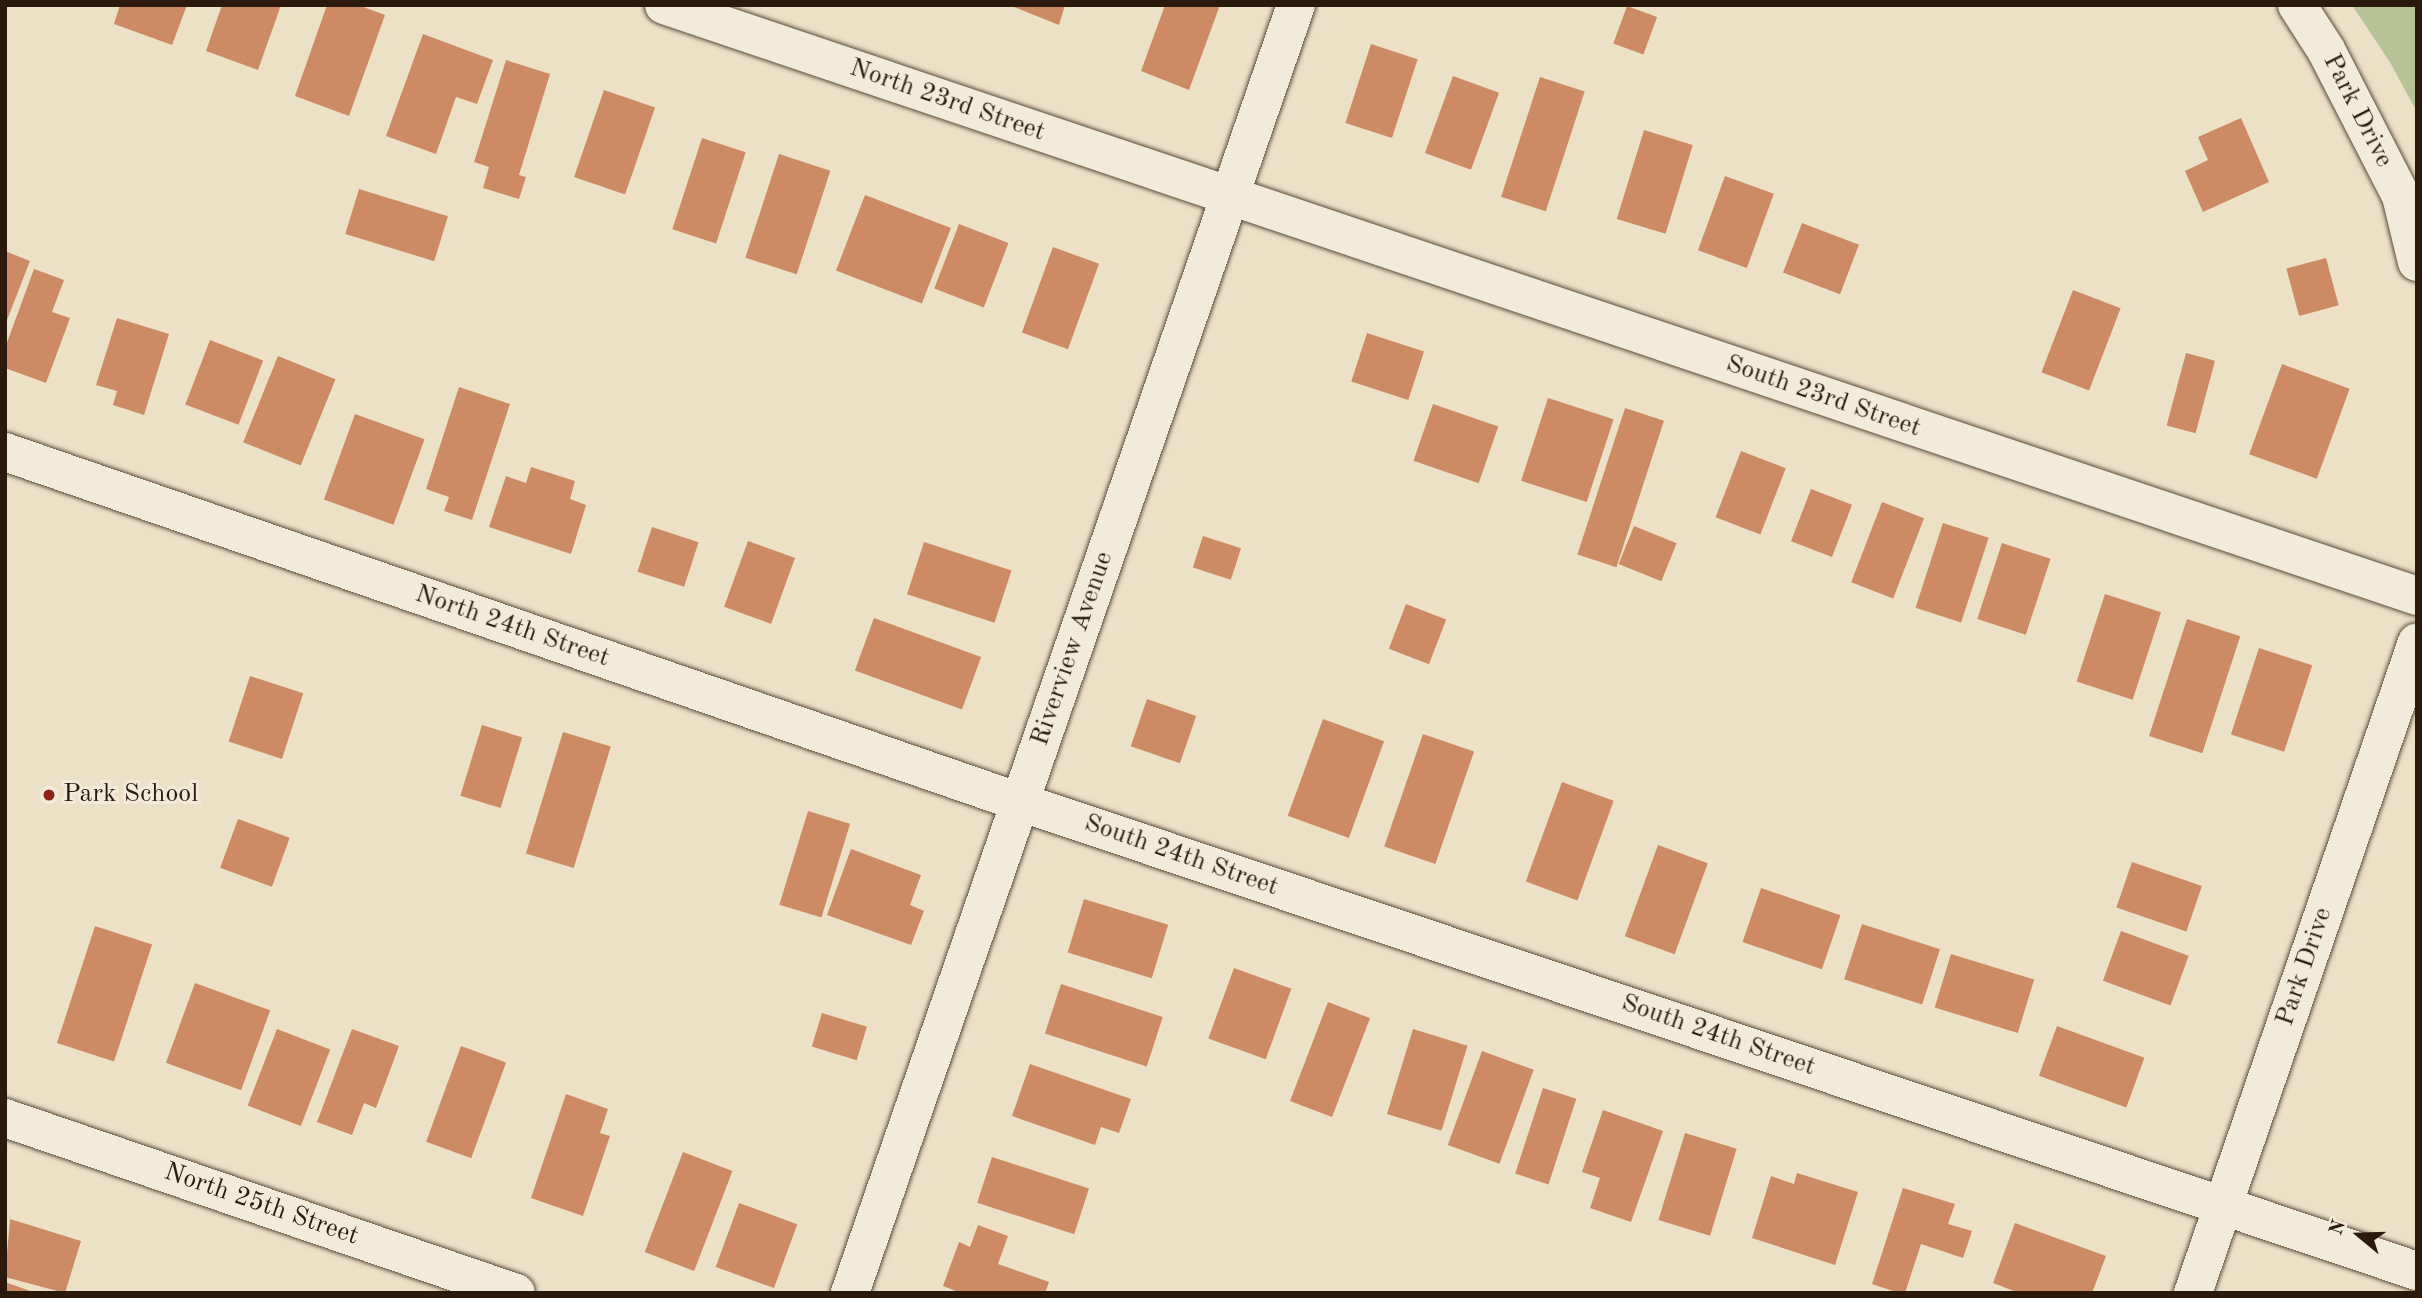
<!DOCTYPE html>
<style>
body{margin:0}
#map{position:relative;width:2422px;height:1298px;overflow:hidden;background:#ece0c6;font-family:"Old Standard TT",serif}
div>[style]{position:absolute}
.green>*{inset:0;background:#b7c296}
.building>*{inset:0;background:#cd8b65;transform-origin:0 0}
.roads{filter:drop-shadow(0 0 2px #5b4c3a) drop-shadow(0 0 2px #5b4c3a)}
.minor>*{height:38px;margin:-19px;padding:0 19px;transform-origin:19px;border-radius:19px;background:#f3ebda}
.secondary>*{height:38px;margin:-19px;padding:0 19px;transform-origin:19px;border-radius:19px;background:#f3ebda}
.dots>*{width:19px;height:19px;translate:-50% -50%;box-sizing:border-box;border:4px solid #f3ebda;border-radius:50%}
span{translate:-50% -50%;white-space:nowrap;text-align:center;line-height:1.15;-webkit-text-stroke:6px #f3ebda;paint-order:stroke}
.street-label{font-size:26px;color:#2b1a0c}
.poi-label{font-size:26px;color:#2b1a0c}
.left{translate:0 -50%;text-align:left}
.frame{position:absolute;inset:0;border:7px solid #2b1a0c;pointer-events:none}
.north{position:absolute;left:2324px;top:1200px;width:70px;height:70px;-webkit-text-stroke:5px #f3ebda;paint-order:stroke;rotate:289deg;font-size:19px;font-weight:700;line-height:28px;text-align:center;color:#2b1a0c}
.north::after{content:'';display:block;margin:auto;width:24px;height:32px;background:#2b1a0c;clip-path:polygon(50% 0,100% 100%,50% 72%,0 100%)}
</style>
<div id="map">
<div class="green">
<i style="clip-path:polygon(2352px 5px,2417px 5px,2417px 112px,2391px 64px)"></i>
</div>
<div class="building">
<i style="clip-path:polygon(120px 5px,187px 5px,172px 45px,114px 24px)"></i>
<i style="clip-path:polygon(222px 5px,281px 5px,258px 70px,206px 51px)"></i>
<i style="clip-path:polygon(327px 5px,358px 5px,385px 15px,349px 116px,295px 96px)"></i>
<i style="clip-path:polygon(1009px 5px,1065px 5px,1059px 25px)"></i>
<i style="clip-path:polygon(1165px 5px,1220px 5px,1189px 90px,1141px 71px)"></i>
<i style="left:1627px;top:6px;width:32px;height:40px;rotate:20deg"></i>
<i style="clip-path:polygon(423px 34px,493px 60px,477px 104px,456px 97px,436px 154px,386px 136px)"></i>
<i style="left:1371px;top:44px;width:49px;height:83px;rotate:18deg"></i>
<i style="clip-path:polygon(506px 60px,550px 74px,519px 175px,526px 177px,519px 199px,483px 188px,489px 167px,474px 162px)"></i>
<i style="left:1453px;top:76px;width:49px;height:82px;rotate:20deg"></i>
<i style="left:1540px;top:77px;width:47px;height:126px;rotate:18deg"></i>
<i style="left:604px;top:90px;width:54px;height:92px;rotate:19deg"></i>
<i style="clip-path:polygon(2241px 118px,2269px 182px,2203px 212px,2185px 171px,2208px 160px,2198px 137px)"></i>
<i style="left:1644px;top:130px;width:51px;height:93px;rotate:17deg"></i>
<i style="left:702px;top:138px;width:46px;height:96px;rotate:18deg"></i>
<i style="left:779px;top:154px;width:54px;height:109px;rotate:18deg"></i>
<i style="left:1725px;top:176px;width:52px;height:79px;rotate:20deg"></i>
<i style="left:359px;top:189px;width:93px;height:47px;rotate:17deg"></i>
<i style="left:865px;top:195px;width:92px;height:81px;rotate:21deg"></i>
<i style="left:1802px;top:223px;width:61px;height:53px;rotate:21deg"></i>
<i style="left:959px;top:224px;width:53px;height:69px;rotate:21deg"></i>
<i style="left:1053px;top:247px;width:49px;height:91px;rotate:20deg"></i>
<i style="clip-path:polygon(5px 251px,30px 261px,5px 325px)"></i>
<i style="left:2326px;top:258px;width:49px;height:41px;rotate:75deg"></i>
<i style="clip-path:polygon(34px 269px,64px 280px,52px 312px,70px 318px,46px 383px,5px 368px,5px 348px)"></i>
<i style="left:2073px;top:290px;width:51px;height:88px;rotate:21deg"></i>
<i style="clip-path:polygon(117px 318px,169px 334px,144px 415px,113px 405px,117px 391px,96px 385px)"></i>
<i style="left:1367px;top:333px;width:60px;height:51px;rotate:18deg"></i>
<i style="left:210px;top:340px;width:57px;height:69px;rotate:21deg"></i>
<i style="left:2186px;top:353px;width:30px;height:75px;rotate:15deg"></i>
<i style="left:278px;top:356px;width:62px;height:93px;rotate:22deg"></i>
<i style="left:2282px;top:364px;width:72px;height:96px;rotate:20deg"></i>
<i style="clip-path:polygon(459px 387px,510px 404px,472px 520px,444px 511px,449px 497px,426px 489px)"></i>
<i style="left:1548px;top:398px;width:69px;height:87px;rotate:18deg"></i>
<i style="left:1433px;top:404px;width:69px;height:60px;rotate:19deg"></i>
<i style="left:1625px;top:408px;width:41px;height:154px;rotate:18deg"></i>
<i style="left:355px;top:414px;width:74px;height:91px;rotate:20deg"></i>
<i style="left:1741px;top:451px;width:48px;height:71px;rotate:21deg"></i>
<i style="clip-path:polygon(531px 467px,575px 481px,570px 499px,586px 505px,571px 554px,489px 527px,506px 476px,526px 483px)"></i>
<i style="left:1811px;top:489px;width:44px;height:56px;rotate:21deg"></i>
<i style="left:1882px;top:502px;width:45px;height:86px;rotate:21deg"></i>
<i style="left:1943px;top:523px;width:48px;height:89px;rotate:18deg"></i>
<i style="left:1634px;top:526px;width:46px;height:41px;rotate:22deg"></i>
<i style="left:652px;top:527px;width:49px;height:47px;rotate:18deg"></i>
<i style="left:1203px;top:536px;width:40px;height:33px;rotate:18deg"></i>
<i style="left:748px;top:541px;width:50px;height:70px;rotate:20deg"></i>
<i style="left:924px;top:542px;width:92px;height:55px;rotate:18deg"></i>
<i style="left:2002px;top:543px;width:51px;height:80px;rotate:18deg"></i>
<i style="left:2105px;top:594px;width:59px;height:92px;rotate:18deg"></i>
<i style="left:1406px;top:604px;width:43px;height:48px;rotate:21deg"></i>
<i style="left:874px;top:618px;width:114px;height:56px;rotate:20deg"></i>
<i style="left:2187px;top:619px;width:56px;height:123px;rotate:18deg"></i>
<i style="left:2259px;top:648px;width:56px;height:91px;rotate:18deg"></i>
<i style="left:250px;top:676px;width:56px;height:69px;rotate:18deg"></i>
<i style="left:1147px;top:699px;width:52px;height:50px;rotate:19deg"></i>
<i style="left:1323px;top:719px;width:65px;height:103px;rotate:20deg"></i>
<i style="left:482px;top:725px;width:42px;height:74px;rotate:17deg"></i>
<i style="left:563px;top:732px;width:50px;height:127px;rotate:17deg"></i>
<i style="left:1423px;top:734px;width:54px;height:119px;rotate:19deg"></i>
<i style="left:1562px;top:782px;width:55px;height:106px;rotate:20deg"></i>
<i style="left:808px;top:811px;width:44px;height:98px;rotate:17deg"></i>
<i style="left:238px;top:819px;width:55px;height:52px;rotate:20deg"></i>
<i style="left:1658px;top:845px;width:53px;height:97px;rotate:20deg"></i>
<i style="clip-path:polygon(851px 849px,921px 875px,910px 905px,924px 911px,911px 945px,827px 915px)"></i>
<i style="left:2132px;top:862px;width:74px;height:48px;rotate:19deg"></i>
<i style="left:1761px;top:888px;width:84px;height:57px;rotate:19deg"></i>
<i style="left:1084px;top:899px;width:88px;height:56px;rotate:17deg"></i>
<i style="left:1862px;top:924px;width:82px;height:58px;rotate:18deg"></i>
<i style="left:95px;top:926px;width:60px;height:123px;rotate:18deg"></i>
<i style="left:2121px;top:931px;width:72px;height:53px;rotate:20deg"></i>
<i style="left:1951px;top:954px;width:87px;height:56px;rotate:17deg"></i>
<i style="left:1234px;top:968px;width:61px;height:75px;rotate:20deg"></i>
<i style="left:195px;top:983px;width:80px;height:85px;rotate:20deg"></i>
<i style="left:1061px;top:984px;width:107px;height:52px;rotate:18deg"></i>
<i style="left:1328px;top:1002px;width:45px;height:106px;rotate:21deg"></i>
<i style="left:822px;top:1013px;width:47px;height:35px;rotate:17deg"></i>
<i style="left:2057px;top:1026px;width:93px;height:53px;rotate:20deg"></i>
<i style="left:277px;top:1029px;width:57px;height:82px;rotate:21deg"></i>
<i style="clip-path:polygon(352px 1029px,399px 1046px,376px 1108px,364px 1103px,352px 1135px,317px 1122px)"></i>
<i style="left:1413px;top:1029px;width:57px;height:89px;rotate:17deg"></i>
<i style="left:461px;top:1046px;width:48px;height:102px;rotate:20deg"></i>
<i style="left:1482px;top:1051px;width:55px;height:100px;rotate:20deg"></i>
<i style="clip-path:polygon(1030px 1064px,1131px 1099px,1119px 1133px,1101px 1127px,1095px 1145px,1012px 1116px)"></i>
<i style="left:1543px;top:1088px;width:35px;height:90px;rotate:18deg"></i>
<i style="clip-path:polygon(566px 1094px,608px 1109px,600px 1133px,610px 1136px,583px 1216px,531px 1198px)"></i>
<i style="clip-path:polygon(1603px 1110px,1663px 1131px,1631px 1222px,1590px 1208px,1600px 1178px,1582px 1172px)"></i>
<i style="left:1685px;top:1133px;width:54px;height:91px;rotate:17deg"></i>
<i style="left:683px;top:1152px;width:53px;height:107px;rotate:21deg"></i>
<i style="left:992px;top:1157px;width:102px;height:48px;rotate:18deg"></i>
<i style="clip-path:polygon(1797px 1173px,1858px 1192px,1835px 1265px,1752px 1238px,1771px 1176px,1794px 1184px)"></i>
<i style="clip-path:polygon(1903px 1188px,1955px 1204px,1948px 1224px,1972px 1231px,1963px 1258px,1921px 1244px,1905px 1293px,1899px 1293px,1872px 1284px)"></i>
<i style="left:739px;top:1203px;width:62px;height:68px;rotate:20deg"></i>
<i style="clip-path:polygon(10px 1219px,81px 1241px,65px 1293px,5px 1277px)"></i>
<i style="clip-path:polygon(2015px 1223px,2106px 1256px,2092px 1293px,2019px 1293px,1993px 1283px)"></i>
<i style="clip-path:polygon(978px 1225px,1008px 1236px,998px 1264px,1049px 1282px,1045px 1293px,961px 1293px,943px 1286px,959px 1242px,970px 1247px)"></i>
<i style="clip-path:polygon(5px 1282px,33px 1292px,33px 1293px,5px 1293px)"></i>
</div>
<div class="roads">
<div class="minor">
<i style="left:664px;top:5px;width:1850px;rotate:18.63deg"></i>
<i style="left:5px;top:452px;width:1074px;rotate:19.03deg"></i>
<i style="left:1020px;top:802px;width:1474px;rotate:18.56deg"></i>
<i style="left:5px;top:1118px;width:540px;rotate:18.9deg"></i>
<i style="left:850px;top:1293px;width:1363px;rotate:-70.9deg"></i>
</div>
<div class="secondary">
<i style="left:2297px;top:5px;width:54px;rotate:57.2deg"></i>
<i style="left:2326px;top:50px;width:164px;rotate:62.8deg"></i>
<i style="left:2401px;top:196px;width:68px;rotate:76.4deg"></i>
<i style="left:2193px;top:1293px;width:688px;rotate:-71.01deg"></i>
</div>
</div>
<div class="dots">
<i style="left:49px;top:795px;background:#8f2418"></i>
</div>
<div class="street-label">
<span style="left:947px;top:101px;rotate:19deg">North 23rd Street</span>
<span style="left:2357px;top:111px;rotate:63deg">Park Drive</span>
<span style="left:1823px;top:397px;rotate:19deg">South 23rd Street</span>
<span style="left:512px;top:627px;rotate:19deg">North 24th Street</span>
<span style="left:1073px;top:649px;rotate:-71deg">Riverview Avenue</span>
<span style="left:1181px;top:856px;rotate:19deg">South 24th Street</span>
<span style="left:2305px;top:967px;rotate:-71deg">Park Drive</span>
<span style="left:1718px;top:1036px;rotate:19deg">South 24th Street</span>
<span style="left:261px;top:1205px;rotate:19deg">North 25th Street</span>
</div>
<div class="poi-label">
<span class="left" style="left:63px;top:795px">Park School</span>
</div>
<div class="frame"></div>
<div class="north">N</div>
</div>
